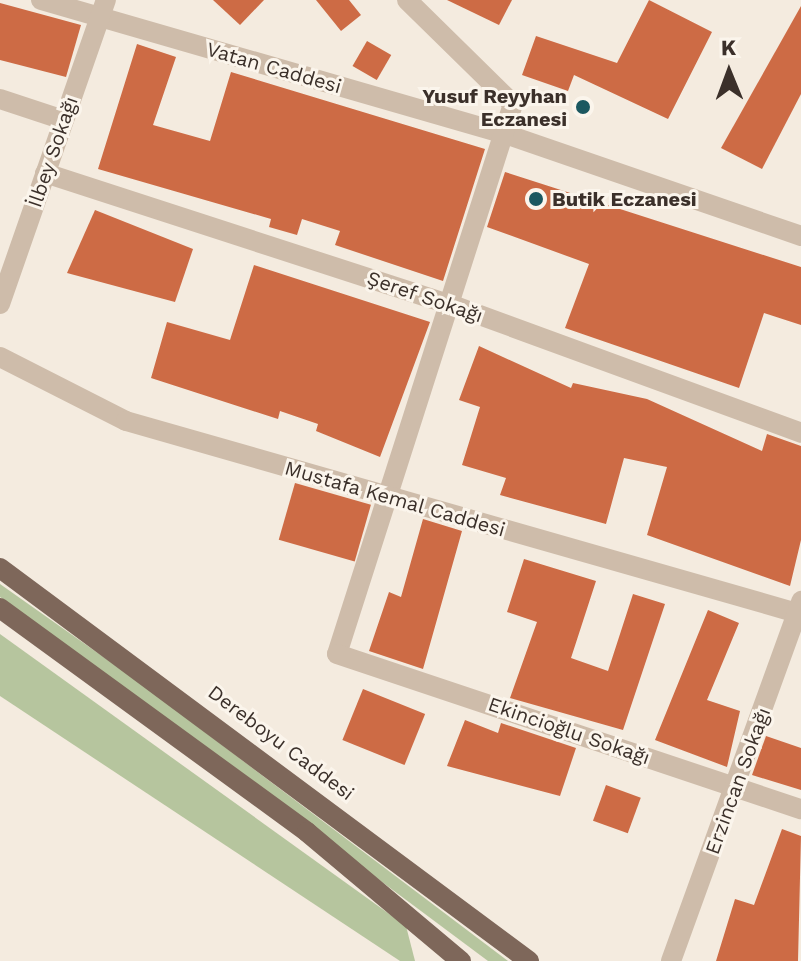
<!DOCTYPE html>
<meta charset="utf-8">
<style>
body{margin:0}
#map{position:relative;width:801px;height:961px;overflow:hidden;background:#f4ebdf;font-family:"Work Sans",sans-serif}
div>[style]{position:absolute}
.green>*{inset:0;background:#b6c59e}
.building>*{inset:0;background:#cd6b45;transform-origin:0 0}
.minor>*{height:20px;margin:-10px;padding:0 10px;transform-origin:10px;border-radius:10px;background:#cebcaa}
.major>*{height:20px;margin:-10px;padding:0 10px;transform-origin:10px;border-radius:10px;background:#7e675a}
.dots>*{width:22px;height:22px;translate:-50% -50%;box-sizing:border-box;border:4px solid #fbf5ec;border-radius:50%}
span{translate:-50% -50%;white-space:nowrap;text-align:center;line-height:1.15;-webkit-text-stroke:6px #fbf5ec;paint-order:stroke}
.street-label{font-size:20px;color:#3b302a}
.poi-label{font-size:20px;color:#3b302a;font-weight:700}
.right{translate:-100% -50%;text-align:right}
.left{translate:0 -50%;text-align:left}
.north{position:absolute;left:689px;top:32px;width:80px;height:80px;-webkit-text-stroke:6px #fbf5ec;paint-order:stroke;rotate:359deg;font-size:22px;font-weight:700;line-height:32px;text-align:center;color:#3b302a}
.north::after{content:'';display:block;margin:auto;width:28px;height:36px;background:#3b302a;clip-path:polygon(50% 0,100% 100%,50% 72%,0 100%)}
</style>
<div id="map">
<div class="green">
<i style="clip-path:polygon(0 584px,136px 680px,508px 961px,488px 961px,0 597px)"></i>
<i style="clip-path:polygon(0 634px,406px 926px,415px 961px,400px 961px,0 696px)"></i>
</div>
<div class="building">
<i style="clip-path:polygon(213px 0,264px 0,240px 25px)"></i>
<i style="clip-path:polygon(316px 0,349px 0,361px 15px,341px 31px)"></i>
<i style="clip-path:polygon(447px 0,512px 0,499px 25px)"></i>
<i style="clip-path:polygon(649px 0,712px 32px,668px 119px,574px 75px,568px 91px,522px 75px,536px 36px,617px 63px)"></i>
<i style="clip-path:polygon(0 3px,81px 25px,66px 77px,0 60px)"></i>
<i style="clip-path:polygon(801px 6px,801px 94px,762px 169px,721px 148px)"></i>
<i style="left:367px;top:41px;width:28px;height:29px;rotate:30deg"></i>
<i style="clip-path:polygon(137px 44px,176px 57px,153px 125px,210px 141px,231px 72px,485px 149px,443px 281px,335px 245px,340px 231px,302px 219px,297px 235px,269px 227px,271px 219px,98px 169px)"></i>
<i style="clip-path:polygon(505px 172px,801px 267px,801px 325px,764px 313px,739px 388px,565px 328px,589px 264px,487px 227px)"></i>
<i style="clip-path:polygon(95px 210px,193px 249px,175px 302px,67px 273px)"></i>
<i style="clip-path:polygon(254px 265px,430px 322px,380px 457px,316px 431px,318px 424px,280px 411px,278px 419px,151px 378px,167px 322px,230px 340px)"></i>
<i style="clip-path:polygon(479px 346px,571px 388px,573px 383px,647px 399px,762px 451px,767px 434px,801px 446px,801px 540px,790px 586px,647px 535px,667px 467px,624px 458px,606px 524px,500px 495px,506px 478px,462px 465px,480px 407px,459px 400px)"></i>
<i style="left:295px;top:483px;width:79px;height:59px;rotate:16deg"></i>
<i style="clip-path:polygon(423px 519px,462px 531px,423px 669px,369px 651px,389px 592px,401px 597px)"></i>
<i style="clip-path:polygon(524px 559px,596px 581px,571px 658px,608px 671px,633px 594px,665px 604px,623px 730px,510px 698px,537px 622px,507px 612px)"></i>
<i style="clip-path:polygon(708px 610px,739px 623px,707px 700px,740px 711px,727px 767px,655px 740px)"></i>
<i style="left:363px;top:689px;width:67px;height:55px;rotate:22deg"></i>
<i style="clip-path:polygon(465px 720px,498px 733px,501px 723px,576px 748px,560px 796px,447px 766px)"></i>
<i style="clip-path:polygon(766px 736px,801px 748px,801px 790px,752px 775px)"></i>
<i style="left:606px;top:785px;width:37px;height:38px;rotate:20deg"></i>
<i style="clip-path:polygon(782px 829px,801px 836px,798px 961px,716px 961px,735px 899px,754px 905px)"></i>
</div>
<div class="minor">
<i style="left:41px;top:0;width:486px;rotate:16.1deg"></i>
<i style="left:508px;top:135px;width:310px;rotate:19deg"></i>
<i style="left:407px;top:0;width:148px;rotate:44.5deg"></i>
<i style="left:513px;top:104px;width:577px;rotate:107.74deg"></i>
<i style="left:337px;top:654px;width:489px;rotate:18.5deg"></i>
<i style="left:0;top:99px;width:67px;rotate:18.2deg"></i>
<i style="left:45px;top:173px;width:428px;rotate:18deg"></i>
<i style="left:452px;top:305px;width:372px;rotate:20.1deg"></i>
<i style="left:0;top:304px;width:322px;rotate:-70.8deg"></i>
<i style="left:0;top:357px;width:141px;rotate:26.9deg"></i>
<i style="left:126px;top:421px;width:702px;rotate:15.96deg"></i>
<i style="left:671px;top:961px;width:383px;rotate:-70.1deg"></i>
</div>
<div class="major">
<i style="left:0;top:568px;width:659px;rotate:36.61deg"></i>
<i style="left:0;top:608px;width:380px;rotate:36.1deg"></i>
<i style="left:307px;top:832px;width:201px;rotate:40deg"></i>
</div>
<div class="dots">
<i style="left:583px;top:107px;background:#1c5860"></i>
<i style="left:536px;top:199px;background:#1c5860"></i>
</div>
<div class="street-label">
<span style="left:274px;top:68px;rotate:16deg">Vatan Caddesi</span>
<span style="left:53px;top:152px;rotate:-71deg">İlbey Sokağı</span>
<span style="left:425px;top:297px;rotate:19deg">Şeref Sokağı</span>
<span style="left:395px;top:499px;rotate:16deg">Mustafa Kemal Caddesi</span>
<span style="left:569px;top:731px;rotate:19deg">Ekincioğlu Sokağı</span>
<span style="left:281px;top:743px;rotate:37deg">Dereboyu Caddesi</span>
<span style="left:738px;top:781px;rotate:-70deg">Erzincan Sokağı</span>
</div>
<div class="poi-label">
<span class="right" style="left:567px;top:108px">Yusuf Reyyhan<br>Eczanesi</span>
<span class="left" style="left:552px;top:199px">Butik Eczanesi</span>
</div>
<div class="north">K</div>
</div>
